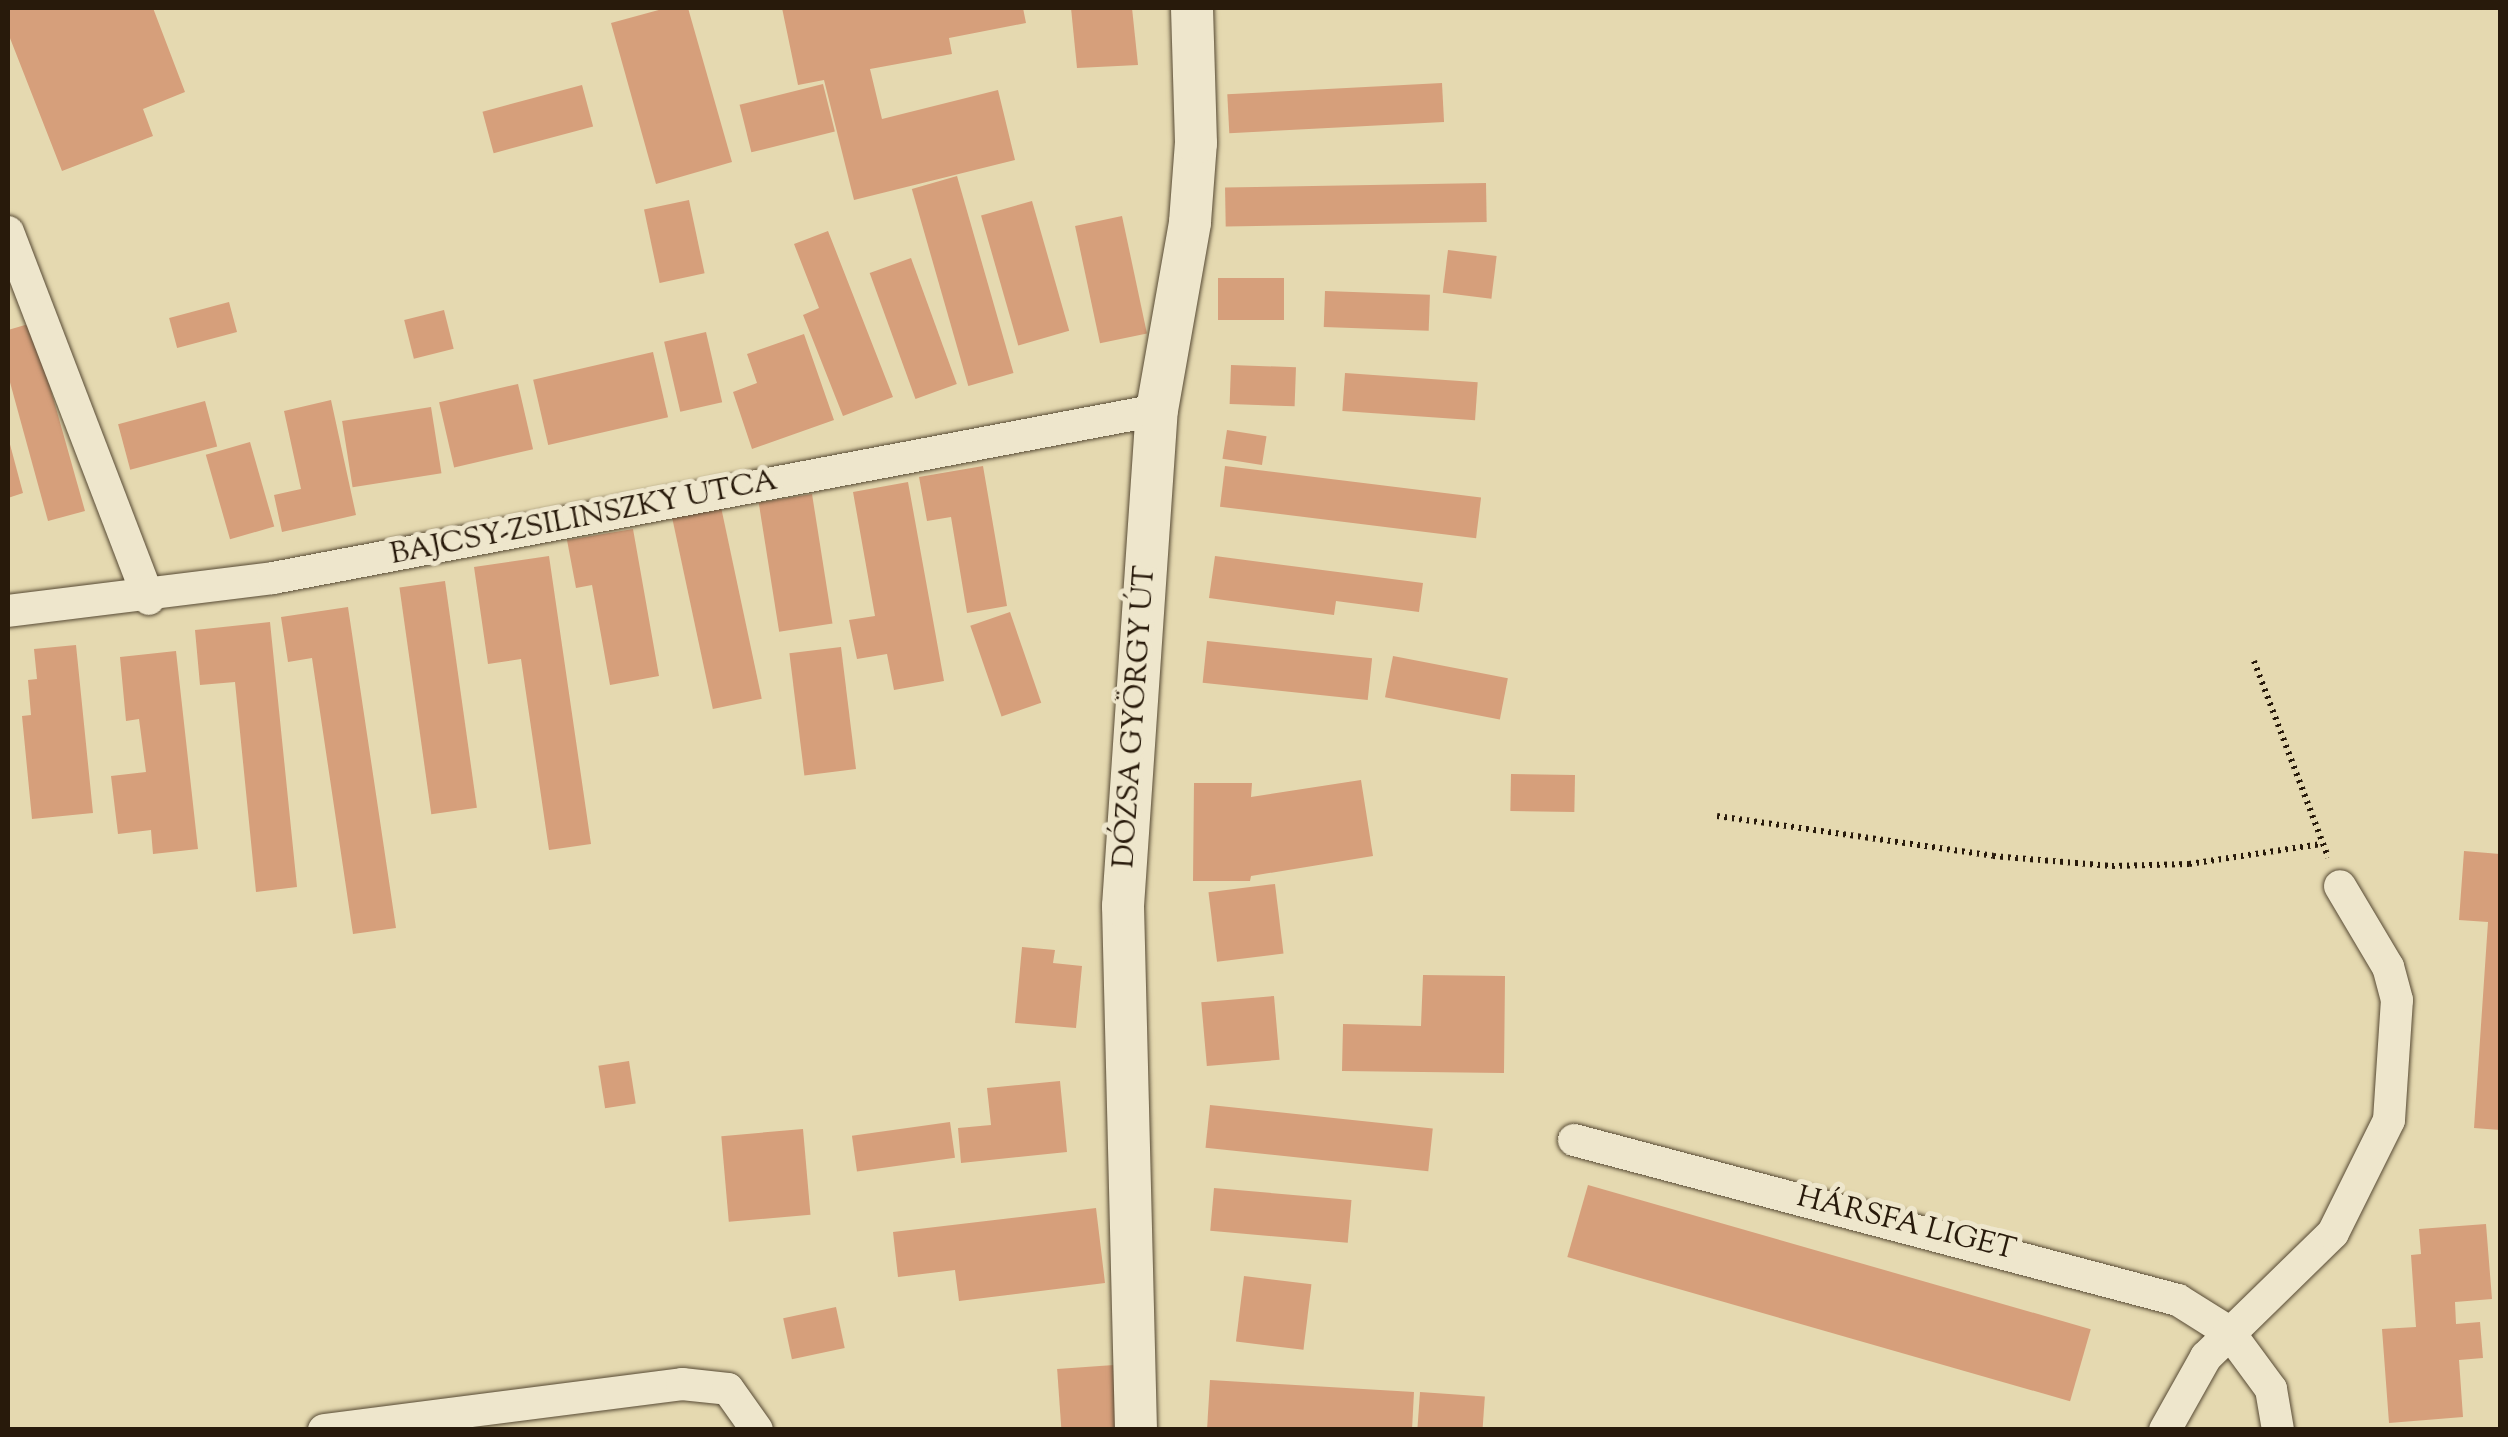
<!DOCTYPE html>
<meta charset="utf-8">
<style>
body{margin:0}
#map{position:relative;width:2508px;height:1437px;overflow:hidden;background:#e5d9b0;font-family:"Sorts Mill Goudy",serif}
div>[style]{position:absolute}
.building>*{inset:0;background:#d69f7b;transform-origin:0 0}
.path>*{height:6px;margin-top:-3px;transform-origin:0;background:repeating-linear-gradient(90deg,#281a0b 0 2.5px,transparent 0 7.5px)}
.roads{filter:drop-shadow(0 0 2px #574a34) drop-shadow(0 0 2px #574a34)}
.minor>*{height:32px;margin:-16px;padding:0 16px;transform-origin:16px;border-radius:16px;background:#eee6cc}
.tertiary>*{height:42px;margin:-21px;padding:0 21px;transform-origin:21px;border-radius:21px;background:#eee6cc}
span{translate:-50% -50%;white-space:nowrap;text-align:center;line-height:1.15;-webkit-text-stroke:10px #eee6cc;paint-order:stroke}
.street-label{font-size:30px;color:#281a0b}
.frame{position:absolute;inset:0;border:10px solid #281a0b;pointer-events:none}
</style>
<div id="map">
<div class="building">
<i style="clip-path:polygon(8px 8px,153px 8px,185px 92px,143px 109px,153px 136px,62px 171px,8px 33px)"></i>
<i style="clip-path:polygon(666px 8px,688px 8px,732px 162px,656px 184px,611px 23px)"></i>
<i style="clip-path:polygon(782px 8px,1023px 8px,1026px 23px,949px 38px,952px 54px,870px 69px,882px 119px,998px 90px,1015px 160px,854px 200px,824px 80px,798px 85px)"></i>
<i style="clip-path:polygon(1071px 8px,1132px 8px,1138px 65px,1077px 68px)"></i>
<i style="left:1442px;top:83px;width:39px;height:215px;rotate:87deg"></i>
<i style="left:823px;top:84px;width:49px;height:86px;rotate:76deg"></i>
<i style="left:582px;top:85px;width:43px;height:103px;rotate:75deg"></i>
<i style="left:957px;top:176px;width:205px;height:47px;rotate:74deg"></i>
<i style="left:1486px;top:183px;width:39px;height:261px;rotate:89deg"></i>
<i style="left:689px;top:200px;width:75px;height:46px;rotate:78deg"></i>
<i style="left:1032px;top:201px;width:135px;height:53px;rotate:74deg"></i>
<i style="left:1122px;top:216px;width:120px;height:48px;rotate:78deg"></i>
<i style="clip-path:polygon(828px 231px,893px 397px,843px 416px,803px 315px,819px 308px,794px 244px)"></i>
<i style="left:1448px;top:250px;width:49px;height:43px;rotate:7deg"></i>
<i style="left:911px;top:258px;width:134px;height:44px;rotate:70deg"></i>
<i style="left:1284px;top:278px;width:42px;height:66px;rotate:90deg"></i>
<i style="left:1325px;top:291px;width:105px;height:36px;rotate:2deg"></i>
<i style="left:229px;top:302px;width:31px;height:62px;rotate:75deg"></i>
<i style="left:444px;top:310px;width:40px;height:41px;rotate:76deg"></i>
<i style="clip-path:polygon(32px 323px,85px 511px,48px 521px,8px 375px,8px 330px)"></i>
<i style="left:706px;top:332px;width:72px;height:43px;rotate:77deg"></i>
<i style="clip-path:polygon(804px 334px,834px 420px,752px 449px,733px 392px,757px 383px,747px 354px)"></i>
<i style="left:653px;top:352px;width:67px;height:123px;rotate:77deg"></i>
<i style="left:1231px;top:365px;width:65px;height:39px;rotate:2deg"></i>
<i style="left:1345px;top:373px;width:133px;height:38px;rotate:4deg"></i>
<i style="left:518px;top:384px;width:67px;height:81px;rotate:77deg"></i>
<i style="clip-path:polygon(331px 400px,356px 515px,282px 532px,274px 495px,301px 489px,284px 411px)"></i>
<i style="left:205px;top:401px;width:47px;height:90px;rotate:75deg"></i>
<i style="left:431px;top:407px;width:67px;height:90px;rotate:81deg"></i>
<i style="left:1227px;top:430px;width:40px;height:29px;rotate:9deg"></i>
<i style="clip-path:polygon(8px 437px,23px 493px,8px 498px)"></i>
<i style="left:250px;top:442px;width:88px;height:46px;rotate:74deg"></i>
<i style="clip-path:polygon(983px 466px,1007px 606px,967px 613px,951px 517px,927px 521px,919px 477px)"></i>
<i style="left:1225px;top:466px;width:258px;height:41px;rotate:7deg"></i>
<i style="clip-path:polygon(908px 482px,944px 681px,894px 690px,887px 654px,857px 659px,849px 620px,875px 616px,853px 492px)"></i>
<i style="left:812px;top:494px;width:131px;height:54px;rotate:81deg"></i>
<i style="left:721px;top:507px;width:196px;height:50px;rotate:78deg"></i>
<i style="clip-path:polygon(633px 529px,659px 676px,610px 685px,592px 585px,576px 588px,567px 540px)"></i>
<i style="clip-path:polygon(549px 556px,591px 844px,549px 850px,521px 659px,488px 664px,474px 567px)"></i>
<i style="clip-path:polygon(1215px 556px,1423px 583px,1419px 612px,1336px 601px,1334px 615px,1209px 598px)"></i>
<i style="left:445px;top:581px;width:229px;height:46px;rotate:82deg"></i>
<i style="clip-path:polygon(348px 607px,396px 928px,353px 934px,312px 658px,288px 662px,281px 617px)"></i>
<i style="left:1010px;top:612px;width:96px;height:42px;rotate:71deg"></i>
<i style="clip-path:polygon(270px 622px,297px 887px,256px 892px,235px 682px,200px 685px,195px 630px)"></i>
<i style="left:1207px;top:641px;width:166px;height:42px;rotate:6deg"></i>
<i style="clip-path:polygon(76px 645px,93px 813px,32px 819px,22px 716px,31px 715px,28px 680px,37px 679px,34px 649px)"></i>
<i style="left:841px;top:647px;width:123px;height:52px;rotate:83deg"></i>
<i style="clip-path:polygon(176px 651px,198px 849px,153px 854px,151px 830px,118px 834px,111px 776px,146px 772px,139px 719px,126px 721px,120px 657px)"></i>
<i style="left:1393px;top:656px;width:117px;height:42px;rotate:11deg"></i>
<i style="left:1511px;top:774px;width:64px;height:37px;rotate:1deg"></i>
<i style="clip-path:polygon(1361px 780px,1373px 856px,1251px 876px,1250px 881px,1193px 881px,1194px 783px,1252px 783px,1251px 797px)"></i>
<i style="clip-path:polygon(2464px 851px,2500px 854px,2500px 1130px,2474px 1128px,2488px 922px,2459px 920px)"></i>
<i style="left:1275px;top:884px;width:70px;height:67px;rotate:83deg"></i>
<i style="clip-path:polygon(1022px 947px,1055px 950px,1053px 963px,1082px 966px,1076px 1028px,1015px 1023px)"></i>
<i style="clip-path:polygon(1423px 975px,1505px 976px,1504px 1073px,1342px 1071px,1343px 1024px,1421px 1026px)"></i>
<i style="left:1274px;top:996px;width:64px;height:73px;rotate:85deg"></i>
<i style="left:629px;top:1061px;width:43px;height:31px;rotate:81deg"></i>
<i style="clip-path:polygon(1060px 1081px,1067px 1152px,961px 1163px,958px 1128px,991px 1125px,987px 1088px)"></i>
<i style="left:1210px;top:1105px;width:224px;height:43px;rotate:6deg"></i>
<i style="left:950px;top:1122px;width:36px;height:99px;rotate:82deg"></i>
<i style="left:803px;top:1129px;width:86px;height:82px;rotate:85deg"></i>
<i style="left:1588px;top:1185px;width:523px;height:75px;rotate:16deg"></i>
<i style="left:1214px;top:1188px;width:138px;height:43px;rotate:5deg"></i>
<i style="clip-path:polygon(1096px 1208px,1105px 1283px,959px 1301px,955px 1270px,898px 1277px,893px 1232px)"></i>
<i style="clip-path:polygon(2486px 1224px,2492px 1299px,2455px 1302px,2456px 1324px,2480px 1322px,2483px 1358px,2459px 1360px,2463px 1417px,2389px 1423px,2382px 1329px,2416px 1327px,2411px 1255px,2421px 1254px,2419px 1229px)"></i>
<i style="left:1244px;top:1276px;width:68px;height:66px;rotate:7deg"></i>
<i style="left:836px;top:1307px;width:42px;height:54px;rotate:78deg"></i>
<i style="left:1114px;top:1365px;width:65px;height:57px;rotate:86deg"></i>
<i style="clip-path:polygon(1210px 1380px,1414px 1392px,1412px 1430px,1207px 1430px)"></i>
<i style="left:1420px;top:1392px;width:65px;height:38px;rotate:4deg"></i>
</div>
<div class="path">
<i style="left:2254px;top:661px;width:210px;rotate:69.3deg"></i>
<i style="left:1717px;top:816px;width:279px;rotate:8.2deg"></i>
<i style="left:1993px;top:856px;width:119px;rotate:4.8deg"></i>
<i style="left:2112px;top:866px;width:77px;rotate:-1.5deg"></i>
<i style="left:2189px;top:864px;width:134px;rotate:-8.6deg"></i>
</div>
<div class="roads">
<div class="minor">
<i style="left:8px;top:232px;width:393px;rotate:69deg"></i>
<i style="left:8px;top:611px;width:267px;rotate:-7.1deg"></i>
<i style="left:273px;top:578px;width:900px;rotate:-10.76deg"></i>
<i style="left:1574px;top:1140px;width:625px;rotate:14.84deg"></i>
<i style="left:2178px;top:1300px;width:60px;rotate:32.1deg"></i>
<i style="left:2229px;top:1332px;width:71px;rotate:53.6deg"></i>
<i style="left:2271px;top:1389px;width:42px;rotate:80.3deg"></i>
<i style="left:324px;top:1430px;width:361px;rotate:-7.3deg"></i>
<i style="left:682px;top:1384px;width:46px;rotate:6.2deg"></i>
<i style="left:728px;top:1389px;width:50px;rotate:54.7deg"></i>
<i style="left:2165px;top:1430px;width:84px;rotate:-60.7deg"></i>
<i style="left:2206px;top:1357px;width:177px;rotate:-44.3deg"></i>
<i style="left:2333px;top:1233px;width:126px;rotate:-63.6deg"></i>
<i style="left:2389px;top:1120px;width:120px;rotate:-86.2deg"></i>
<i style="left:2397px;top:1000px;width:34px;rotate:-105deg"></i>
<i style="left:2388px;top:967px;width:94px;rotate:-120.7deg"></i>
</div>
<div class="tertiary">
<i style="left:1136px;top:1430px;width:524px;rotate:-91.42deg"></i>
<i style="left:1123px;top:906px;width:497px;rotate:-86.1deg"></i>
<i style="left:1157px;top:410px;width:191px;rotate:-80deg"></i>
<i style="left:1190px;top:222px;width:79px;rotate:-85.7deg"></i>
<i style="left:1196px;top:143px;width:135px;rotate:-91.7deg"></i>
</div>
</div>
<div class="street-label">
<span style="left:584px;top:519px;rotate:-11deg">BAJCSY-ZSILINSZKY UTCA</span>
<span style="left:1136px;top:717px;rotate:-86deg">DÓZSA GYÖRGY ÚT</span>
<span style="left:1906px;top:1225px;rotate:14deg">HÁRSFA LIGET</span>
</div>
<div class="frame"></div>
</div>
